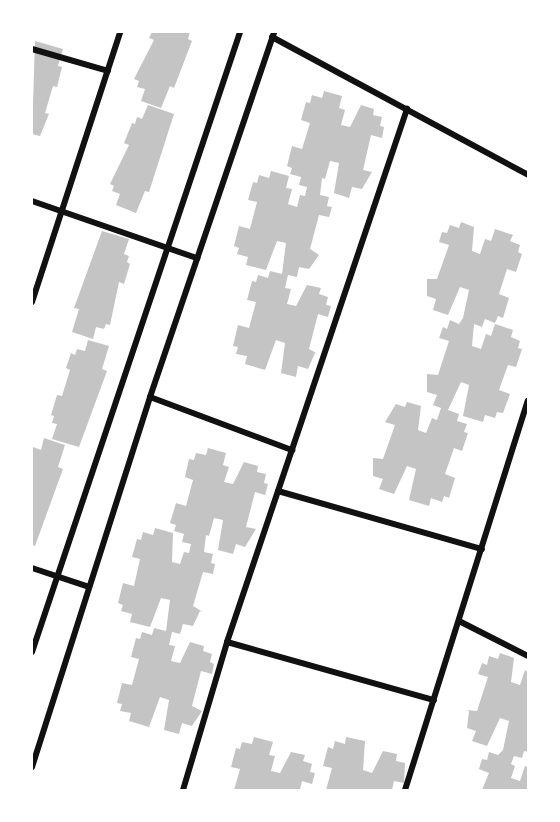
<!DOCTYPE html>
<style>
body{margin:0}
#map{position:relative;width:560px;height:822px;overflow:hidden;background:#fff;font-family:Poppins,sans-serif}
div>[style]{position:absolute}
.building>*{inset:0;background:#c4c4c4}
.minor>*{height:6px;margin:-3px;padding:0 3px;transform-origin:3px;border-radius:3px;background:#111}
span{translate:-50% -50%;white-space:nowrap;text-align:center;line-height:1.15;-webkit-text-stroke:6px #fff;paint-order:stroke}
.frame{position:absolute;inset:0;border:33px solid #fff;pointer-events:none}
</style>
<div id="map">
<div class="building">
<i style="clip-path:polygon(152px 32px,190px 32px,188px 39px,192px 41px,174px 88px,170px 86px,161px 108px,141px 101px,145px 89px,137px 87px,139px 81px,134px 79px,154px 40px,149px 38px)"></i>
<i style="clip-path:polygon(35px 41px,63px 49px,58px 66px,62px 67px,57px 87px,53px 86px,45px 113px,49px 114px,40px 136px,32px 134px)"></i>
<i style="clip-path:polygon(324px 91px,342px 96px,339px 108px,345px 110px,341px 125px,350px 127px,361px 105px,374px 109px,373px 115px,382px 117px,380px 126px,384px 127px,382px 138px,371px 135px,363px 170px,372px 172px,362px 189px,352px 187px,349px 198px,334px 193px,339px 163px,330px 161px,325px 179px,322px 178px,320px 195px,329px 197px,327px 206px,332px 207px,329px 217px,319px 215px,310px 249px,319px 255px,309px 269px,299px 267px,297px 277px,288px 275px,285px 288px,291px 289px,287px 304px,296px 306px,307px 285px,321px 288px,319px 294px,328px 297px,326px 305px,331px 306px,328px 317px,318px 314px,309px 349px,318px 354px,315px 353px,308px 369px,298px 366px,296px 377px,281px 373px,285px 343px,276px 340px,265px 370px,245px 364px,247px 356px,236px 354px,238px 347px,233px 346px,238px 325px,249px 328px,256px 302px,247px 300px,252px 281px,256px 282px,258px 275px,268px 278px,270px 271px,282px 274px,286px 243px,277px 241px,266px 270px,246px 265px,248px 257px,237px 254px,239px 248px,234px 246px,239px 226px,250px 229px,257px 202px,248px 200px,253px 182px,257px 183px,259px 175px,269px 178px,271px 171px,289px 176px,286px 188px,292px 189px,288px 204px,297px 207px,300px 195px,305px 196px,307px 187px,299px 185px,301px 177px,290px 174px,292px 168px,287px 166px,292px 146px,302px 149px,310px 123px,301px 120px,306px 102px,310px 103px,312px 95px,322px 98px)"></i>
<i style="clip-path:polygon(148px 105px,174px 114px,149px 192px,145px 191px,136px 213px,116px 205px,120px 194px,112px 191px,114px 186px,110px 184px,129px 145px,124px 143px,132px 123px,135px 124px,137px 117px,142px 119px)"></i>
<i style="clip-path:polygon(461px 222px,474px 227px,472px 251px,480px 254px,485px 239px,491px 241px,495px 229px,513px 235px,510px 241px,520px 245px,518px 252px,522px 254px,516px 272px,507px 269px,499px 294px,509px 298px,503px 318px,498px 316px,495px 323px,485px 319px,482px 327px,474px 324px,472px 346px,481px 349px,486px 334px,491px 336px,495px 324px,513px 330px,511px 337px,520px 341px,518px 348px,522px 349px,516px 367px,508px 365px,499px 390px,510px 394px,503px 413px,497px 412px,495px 418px,485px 415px,483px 422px,463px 416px,469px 385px,461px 382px,448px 410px,459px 414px,457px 421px,467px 424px,464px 432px,468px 433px,462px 451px,454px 448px,445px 474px,455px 478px,449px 498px,444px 496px,442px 502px,431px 498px,429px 506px,409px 500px,416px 469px,407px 466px,394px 494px,379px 489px,383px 479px,373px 476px,373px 458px,383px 459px,395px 425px,385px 422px,396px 404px,405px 407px,407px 402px,421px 406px,418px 430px,426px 433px,432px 418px,437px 420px,441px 408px,433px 405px,437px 395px,427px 392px,427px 374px,438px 375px,449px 341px,439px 338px,443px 327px,447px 329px,450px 320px,459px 324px,463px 318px,469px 290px,460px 287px,448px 315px,433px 310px,436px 299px,427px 296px,427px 279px,437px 279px,449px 245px,439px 242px,442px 232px,447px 233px,450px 225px,459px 228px)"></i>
<i style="clip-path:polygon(102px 231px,129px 239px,124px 254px,129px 256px,127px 262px,130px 264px,124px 284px,119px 282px,110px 325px,106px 324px,104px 329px,96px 327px,93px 339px,72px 332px,79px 309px,74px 308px)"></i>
<i style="clip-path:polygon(88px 340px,109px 346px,102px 369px,107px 371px,79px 447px,52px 439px,57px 424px,52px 423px,54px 416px,51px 415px,57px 395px,62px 396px,70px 370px,66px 368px,71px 353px,75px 355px,77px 349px,85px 351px)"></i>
<i style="clip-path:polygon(44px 438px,65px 445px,58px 467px,63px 469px,35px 546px,32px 545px,32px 451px,33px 447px,41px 450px)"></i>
<i style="clip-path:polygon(208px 448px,226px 453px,223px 465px,229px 467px,224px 482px,233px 484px,244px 462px,258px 466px,257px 472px,266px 474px,264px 483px,268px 484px,265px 495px,255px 492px,246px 527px,256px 529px,245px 547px,236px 544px,233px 554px,218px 550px,223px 520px,214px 518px,209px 536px,206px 535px,204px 552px,213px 554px,211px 563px,215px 564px,213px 574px,203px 572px,193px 606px,203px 612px,200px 611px,193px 626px,183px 624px,180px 634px,172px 632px,169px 645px,175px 646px,171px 661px,180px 663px,190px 642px,204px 646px,203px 651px,212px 654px,210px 662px,214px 664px,212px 674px,201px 671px,192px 706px,202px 711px,192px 726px,182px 723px,179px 734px,164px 730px,169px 700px,160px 697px,149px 727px,129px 721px,131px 713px,120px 711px,122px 704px,117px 703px,122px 683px,132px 685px,139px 659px,131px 657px,136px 638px,140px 639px,142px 632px,152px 635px,154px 628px,166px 631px,170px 600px,161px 598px,150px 627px,130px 622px,132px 614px,121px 611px,123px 605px,118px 603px,123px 583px,134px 586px,140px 559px,132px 557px,137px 539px,141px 540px,143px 532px,153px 535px,155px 528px,173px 533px,172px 562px,180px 564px,184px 552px,189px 553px,191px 544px,182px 542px,184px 534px,174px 531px,176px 525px,170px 523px,176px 503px,186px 506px,193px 480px,185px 477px,189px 459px,194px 460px,196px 453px,206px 455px)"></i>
<i style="clip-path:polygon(500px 653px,514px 658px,511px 682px,520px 685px,525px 670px,528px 672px,528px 752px,524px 751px,522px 758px,514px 756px,511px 764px,515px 766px,511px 778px,520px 781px,525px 766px,528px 767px,528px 790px,482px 790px,489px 773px,479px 769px,482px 759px,487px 760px,489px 752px,498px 755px,503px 750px,509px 721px,500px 718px,487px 746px,472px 741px,476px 731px,467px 728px,469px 711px,466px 710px,477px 711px,488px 677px,478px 674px,482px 663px,487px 665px,489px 656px,498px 659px)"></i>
<i style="clip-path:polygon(254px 737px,273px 742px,269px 755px,275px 756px,271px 771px,280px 773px,291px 752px,305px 755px,303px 761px,312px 764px,310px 772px,315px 773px,312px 784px,302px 781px,300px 790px,234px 790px,240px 769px,231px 767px,236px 748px,240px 749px,242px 742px,252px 744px)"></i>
<i style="clip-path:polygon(346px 737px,365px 741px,363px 770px,372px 773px,383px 751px,397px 754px,396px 761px,405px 763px,404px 783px,394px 781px,392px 790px,326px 790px,332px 768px,323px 766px,328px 747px,333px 749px,335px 741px,345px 744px)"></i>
</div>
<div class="minor">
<i style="left:272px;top:37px;width:291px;rotate:28.3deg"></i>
<i style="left:32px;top:49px;width:79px;rotate:16.1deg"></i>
<i style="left:32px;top:201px;width:175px;rotate:19.1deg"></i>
<i style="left:32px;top:302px;width:284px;rotate:-71.9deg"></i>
<i style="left:150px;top:397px;width:152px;rotate:20.5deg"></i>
<i style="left:278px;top:491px;width:212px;rotate:15.9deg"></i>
<i style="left:32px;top:568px;width:60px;rotate:18.4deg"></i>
<i style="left:459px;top:621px;width:77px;rotate:26.9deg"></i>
<i style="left:227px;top:642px;width:215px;rotate:15.7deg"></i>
<i style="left:32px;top:652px;width:654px;rotate:-71.45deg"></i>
<i style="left:32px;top:767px;width:388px;rotate:-72.3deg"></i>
<i style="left:150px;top:397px;width:385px;rotate:-71.2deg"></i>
<i style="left:183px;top:790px;width:154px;rotate:-73.4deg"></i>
<i style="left:227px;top:642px;width:563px;rotate:-71.34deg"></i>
<i style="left:405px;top:790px;width:408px;rotate:-72.5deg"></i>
</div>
<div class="frame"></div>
</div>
